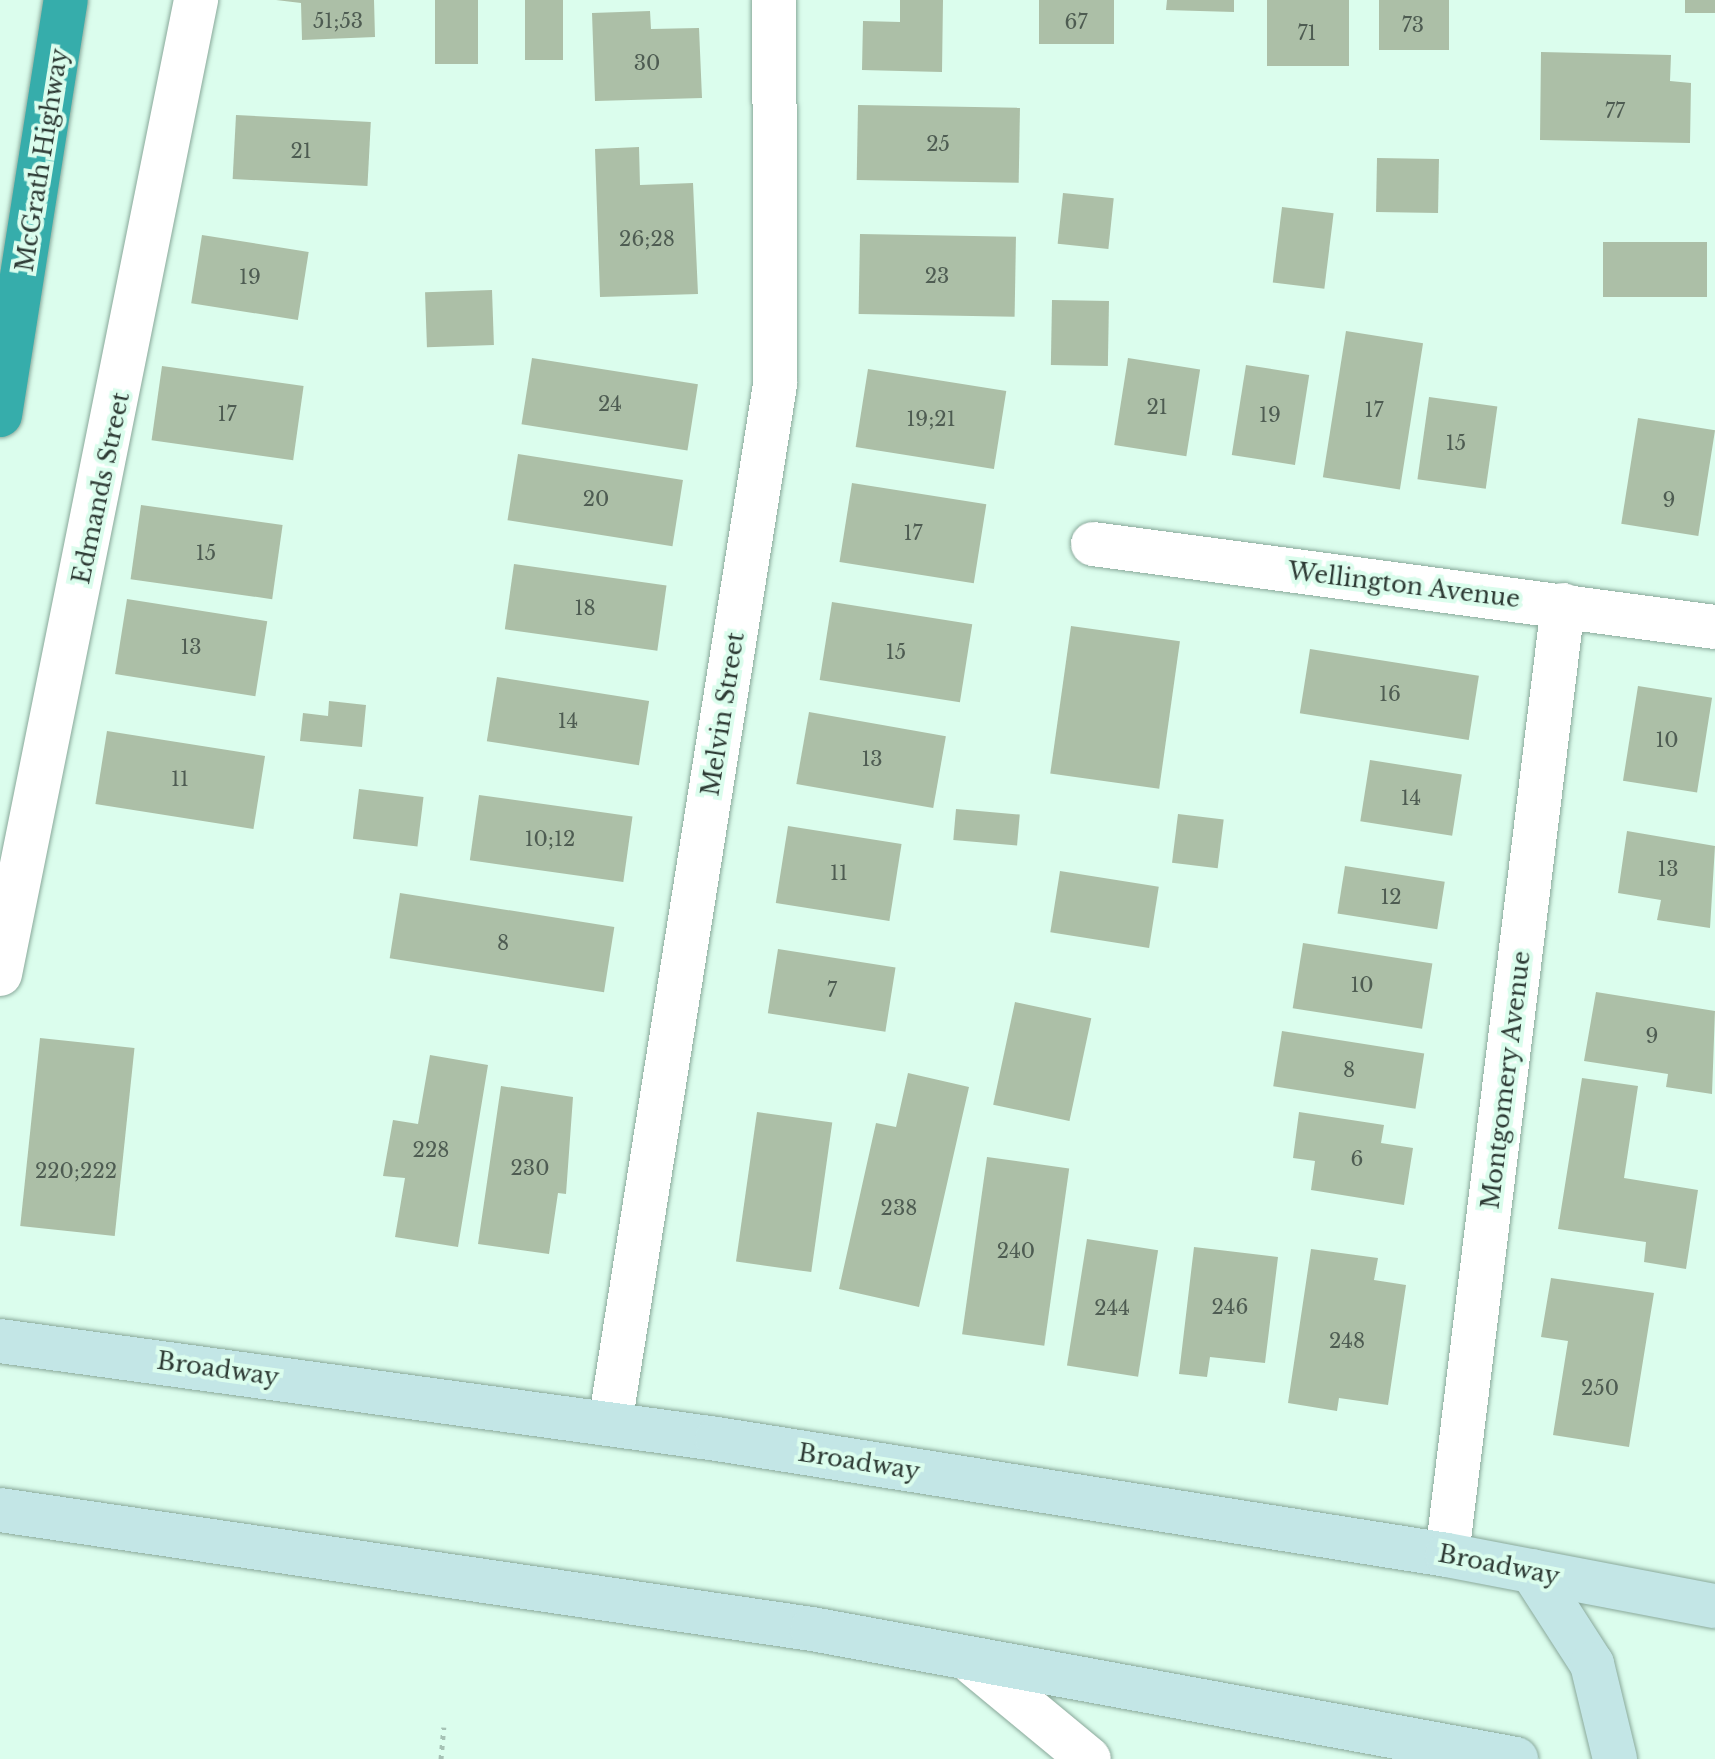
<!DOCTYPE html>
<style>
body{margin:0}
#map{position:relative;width:1715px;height:1759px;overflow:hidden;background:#dbfded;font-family:"Libre Baskerville",serif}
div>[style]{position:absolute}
.building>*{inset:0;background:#acbfa7;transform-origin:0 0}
.path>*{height:5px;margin-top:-2.5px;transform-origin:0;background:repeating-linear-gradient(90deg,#a6c2b5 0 4px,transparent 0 10px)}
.roads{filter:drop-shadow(0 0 2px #89a89a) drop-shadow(0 0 2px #89a89a)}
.street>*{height:44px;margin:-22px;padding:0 22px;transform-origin:22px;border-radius:22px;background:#fff}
.secondary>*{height:44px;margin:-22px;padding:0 22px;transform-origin:22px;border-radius:22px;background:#c3e6e6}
.highway>*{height:44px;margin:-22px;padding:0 22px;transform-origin:22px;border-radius:22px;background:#36adab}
span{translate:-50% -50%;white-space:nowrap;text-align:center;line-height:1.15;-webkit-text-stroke:8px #dbfded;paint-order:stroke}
.number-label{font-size:20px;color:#4e5c52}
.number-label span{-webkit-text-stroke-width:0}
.street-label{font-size:24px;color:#2e3b35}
</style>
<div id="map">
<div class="building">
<i style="clip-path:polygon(276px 0,374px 0,375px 37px,302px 40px,301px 3px)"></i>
<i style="left:435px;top:0;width:43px;height:64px"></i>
<i style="left:525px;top:0;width:38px;height:60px"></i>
<i style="clip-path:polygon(900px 0,943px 0,942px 72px,862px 70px,863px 21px,900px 22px)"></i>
<i style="left:1039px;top:0;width:75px;height:44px"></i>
<i style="clip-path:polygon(1167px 0,1234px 0,1234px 12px,1166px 10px)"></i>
<i style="left:1267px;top:0;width:82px;height:66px"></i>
<i style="left:1379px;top:0;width:70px;height:50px"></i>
<i style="left:1685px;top:0;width:30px;height:13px"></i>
<i style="clip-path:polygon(650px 11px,651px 29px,699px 28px,702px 98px,595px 101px,592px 13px)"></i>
<i style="clip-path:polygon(1541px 52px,1671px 55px,1670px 81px,1691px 83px,1690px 143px,1540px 140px)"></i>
<i style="left:858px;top:105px;width:162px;height:75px;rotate:1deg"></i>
<i style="left:236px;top:115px;width:135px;height:64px;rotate:3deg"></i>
<i style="clip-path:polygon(639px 147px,640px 185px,693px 183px,698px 294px,600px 297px,595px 149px)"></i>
<i style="left:1377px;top:158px;width:62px;height:54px;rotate:1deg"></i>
<i style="left:1063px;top:193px;width:51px;height:51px;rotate:6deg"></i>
<i style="left:1282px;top:207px;width:52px;height:76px;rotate:7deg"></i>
<i style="left:860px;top:234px;width:156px;height:80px;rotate:1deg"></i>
<i style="left:202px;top:235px;width:108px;height:69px;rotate:9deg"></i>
<i style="left:1707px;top:242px;width:55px;height:104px;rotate:90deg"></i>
<i style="left:492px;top:290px;width:55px;height:67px;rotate:88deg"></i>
<i style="left:1052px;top:300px;width:57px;height:65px;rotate:1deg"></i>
<i style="left:1346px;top:331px;width:78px;height:148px;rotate:9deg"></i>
<i style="left:532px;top:358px;width:168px;height:67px;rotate:9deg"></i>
<i style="left:1128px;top:358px;width:73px;height:88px;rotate:9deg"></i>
<i style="left:1246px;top:365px;width:64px;height:91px;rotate:9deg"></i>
<i style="left:162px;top:366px;width:143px;height:75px;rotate:8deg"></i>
<i style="left:868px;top:369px;width:140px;height:79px;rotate:9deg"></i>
<i style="left:1429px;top:397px;width:69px;height:83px;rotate:8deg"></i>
<i style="left:1638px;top:418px;width:78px;height:107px;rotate:9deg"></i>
<i style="left:518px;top:454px;width:167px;height:67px;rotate:9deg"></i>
<i style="left:852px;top:483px;width:136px;height:80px;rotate:9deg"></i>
<i style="left:141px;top:505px;width:143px;height:75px;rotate:8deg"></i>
<i style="left:514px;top:564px;width:154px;height:66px;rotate:8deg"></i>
<i style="left:127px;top:599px;width:142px;height:76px;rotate:9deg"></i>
<i style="left:832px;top:602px;width:142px;height:79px;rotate:9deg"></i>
<i style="left:1071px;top:626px;width:110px;height:149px;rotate:8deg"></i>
<i style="left:1310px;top:649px;width:171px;height:65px;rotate:9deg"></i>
<i style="left:497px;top:677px;width:154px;height:65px;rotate:9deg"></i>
<i style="left:1638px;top:686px;width:75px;height:96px;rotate:9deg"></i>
<i style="clip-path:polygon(329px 701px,366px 705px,362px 747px,300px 741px,303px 713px,328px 716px)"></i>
<i style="left:809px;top:712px;width:139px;height:73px;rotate:10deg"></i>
<i style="left:107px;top:731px;width:160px;height:74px;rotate:9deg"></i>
<i style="left:1370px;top:760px;width:93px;height:62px;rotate:9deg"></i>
<i style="left:359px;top:789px;width:65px;height:50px;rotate:7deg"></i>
<i style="left:479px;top:795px;width:155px;height:66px;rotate:8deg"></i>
<i style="left:956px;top:809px;width:64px;height:31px;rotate:5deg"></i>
<i style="left:1178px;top:814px;width:46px;height:49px;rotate:7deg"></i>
<i style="left:788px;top:826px;width:115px;height:78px;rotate:9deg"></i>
<i style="clip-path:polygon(1627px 831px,1715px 846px,1710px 928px,1657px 920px,1661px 900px,1618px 893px)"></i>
<i style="left:1345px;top:866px;width:101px;height:48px;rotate:9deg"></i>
<i style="left:1060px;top:871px;width:100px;height:62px;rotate:9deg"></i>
<i style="left:400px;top:893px;width:217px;height:66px;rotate:9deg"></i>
<i style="left:1303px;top:943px;width:131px;height:66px;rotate:9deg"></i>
<i style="left:778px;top:949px;width:119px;height:65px;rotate:9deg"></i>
<i style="clip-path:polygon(1596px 992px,1715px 1011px,1712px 1094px,1666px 1087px,1668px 1074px,1584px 1061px)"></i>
<i style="left:1015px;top:1002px;width:78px;height:105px;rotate:12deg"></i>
<i style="left:1282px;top:1031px;width:144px;height:56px;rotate:9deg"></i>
<i style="left:40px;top:1038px;width:95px;height:189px;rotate:6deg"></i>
<i style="clip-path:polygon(430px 1055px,488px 1065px,458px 1247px,395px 1237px,405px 1178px,383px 1176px,393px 1120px,418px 1124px)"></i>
<i style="clip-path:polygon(908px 1073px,969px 1087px,919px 1307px,839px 1289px,876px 1123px,896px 1127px)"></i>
<i style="clip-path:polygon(1582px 1078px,1638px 1086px,1624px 1178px,1698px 1190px,1686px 1269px,1644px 1262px,1646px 1242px,1558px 1229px)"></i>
<i style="clip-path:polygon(501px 1086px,573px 1097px,566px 1194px,558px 1193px,549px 1254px,478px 1244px)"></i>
<i style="left:757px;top:1112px;width:76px;height:151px;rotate:8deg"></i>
<i style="clip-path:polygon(1299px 1112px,1384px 1125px,1381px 1143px,1413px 1148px,1404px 1205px,1311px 1190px,1315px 1161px,1293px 1158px)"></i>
<i style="left:987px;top:1157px;width:83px;height:179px;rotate:8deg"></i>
<i style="left:1087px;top:1239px;width:72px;height:128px;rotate:9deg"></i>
<i style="clip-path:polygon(1194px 1247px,1278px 1257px,1265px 1363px,1210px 1357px,1207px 1377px,1179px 1374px)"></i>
<i style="clip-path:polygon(1311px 1249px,1378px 1258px,1374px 1280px,1406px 1285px,1388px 1405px,1339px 1398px,1337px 1411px,1288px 1403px)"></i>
<i style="clip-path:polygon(1551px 1278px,1654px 1293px,1629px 1447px,1553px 1435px,1568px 1341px,1541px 1337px)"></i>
</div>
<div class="path">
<i style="left:441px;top:1759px;width:32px;rotate:-85deg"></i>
</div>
<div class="roads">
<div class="street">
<i style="left:1093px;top:544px;width:628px;rotate:7.6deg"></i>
<i style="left:0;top:974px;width:994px;rotate:-78.62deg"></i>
<i style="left:610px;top:1424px;width:1053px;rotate:-80.98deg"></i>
<i style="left:775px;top:384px;width:384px;rotate:-90.1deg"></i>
<i style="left:1447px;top:1555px;width:957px;rotate:-83.04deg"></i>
<i style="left:974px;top:1664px;width:149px;rotate:39.6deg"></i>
</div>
<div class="secondary">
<i style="left:0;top:1341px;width:724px;rotate:7.78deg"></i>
<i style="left:717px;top:1439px;width:739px;rotate:9.03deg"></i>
<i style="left:1447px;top:1555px;width:273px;rotate:10.8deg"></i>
<i style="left:0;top:1510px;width:821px;rotate:8.34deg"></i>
<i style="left:812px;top:1629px;width:716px;rotate:10.46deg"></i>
<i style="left:1532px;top:1571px;width:111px;rotate:57.2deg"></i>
<i style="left:1592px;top:1664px;width:98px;rotate:76.4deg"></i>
</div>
<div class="highway">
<i style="left:0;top:415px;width:420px;rotate:-81deg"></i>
</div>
</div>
<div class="number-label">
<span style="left:338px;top:21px">51;53</span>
<span style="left:1076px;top:22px">67</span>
<span style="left:1413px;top:25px">73</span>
<span style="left:1307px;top:33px">71</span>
<span style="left:647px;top:63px">30</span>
<span style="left:1615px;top:111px">77</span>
<span style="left:938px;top:144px">25</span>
<span style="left:301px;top:151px">21</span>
<span style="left:647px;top:239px">26;28</span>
<span style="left:937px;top:276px">23</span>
<span style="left:250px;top:277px">19</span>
<span style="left:610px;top:404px">24</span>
<span style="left:1157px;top:407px">21</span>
<span style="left:1374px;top:410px">17</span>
<span style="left:227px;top:414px">17</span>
<span style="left:1270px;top:415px">19</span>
<span style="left:931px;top:419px">19;21</span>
<span style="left:1456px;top:443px">15</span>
<span style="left:596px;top:499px">20</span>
<span style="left:1669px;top:500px">9</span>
<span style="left:913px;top:533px">17</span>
<span style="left:206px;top:553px">15</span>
<span style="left:585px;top:608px">18</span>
<span style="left:191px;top:647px">13</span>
<span style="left:896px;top:652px">15</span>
<span style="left:1390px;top:694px">16</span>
<span style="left:568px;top:721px">14</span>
<span style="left:1667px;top:740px">10</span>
<span style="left:872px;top:759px">13</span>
<span style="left:180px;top:779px">11</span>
<span style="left:1411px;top:798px">14</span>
<span style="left:550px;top:839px">10;12</span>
<span style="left:1668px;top:869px">13</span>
<span style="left:839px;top:873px">11</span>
<span style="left:1391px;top:897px">12</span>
<span style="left:503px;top:943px">8</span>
<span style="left:1362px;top:985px">10</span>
<span style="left:832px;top:990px">7</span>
<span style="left:1652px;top:1036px">9</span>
<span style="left:1349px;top:1070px">8</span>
<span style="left:431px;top:1150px">228</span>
<span style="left:1357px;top:1159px">6</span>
<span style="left:530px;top:1168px">230</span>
<span style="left:76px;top:1171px">220;222</span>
<span style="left:899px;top:1208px">238</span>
<span style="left:1016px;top:1251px">240</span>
<span style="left:1230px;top:1307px">246</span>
<span style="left:1112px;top:1308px">244</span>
<span style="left:1347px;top:1341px">248</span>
<span style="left:1600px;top:1388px">250</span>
</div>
<div class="street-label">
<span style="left:42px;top:160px;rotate:-81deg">McGrath Highway</span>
<span style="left:101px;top:488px;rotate:-78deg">Edmands Street</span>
<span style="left:1404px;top:585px;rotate:7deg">Wellington Avenue</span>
<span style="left:723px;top:714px;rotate:-81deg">Melvin Street</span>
<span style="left:1506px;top:1080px;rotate:-83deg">Montgomery Avenue</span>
<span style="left:218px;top:1369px;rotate:8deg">Broadway</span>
<span style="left:859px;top:1462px;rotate:9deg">Broadway</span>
<span style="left:1499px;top:1565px;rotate:11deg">Broadway</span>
</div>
</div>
